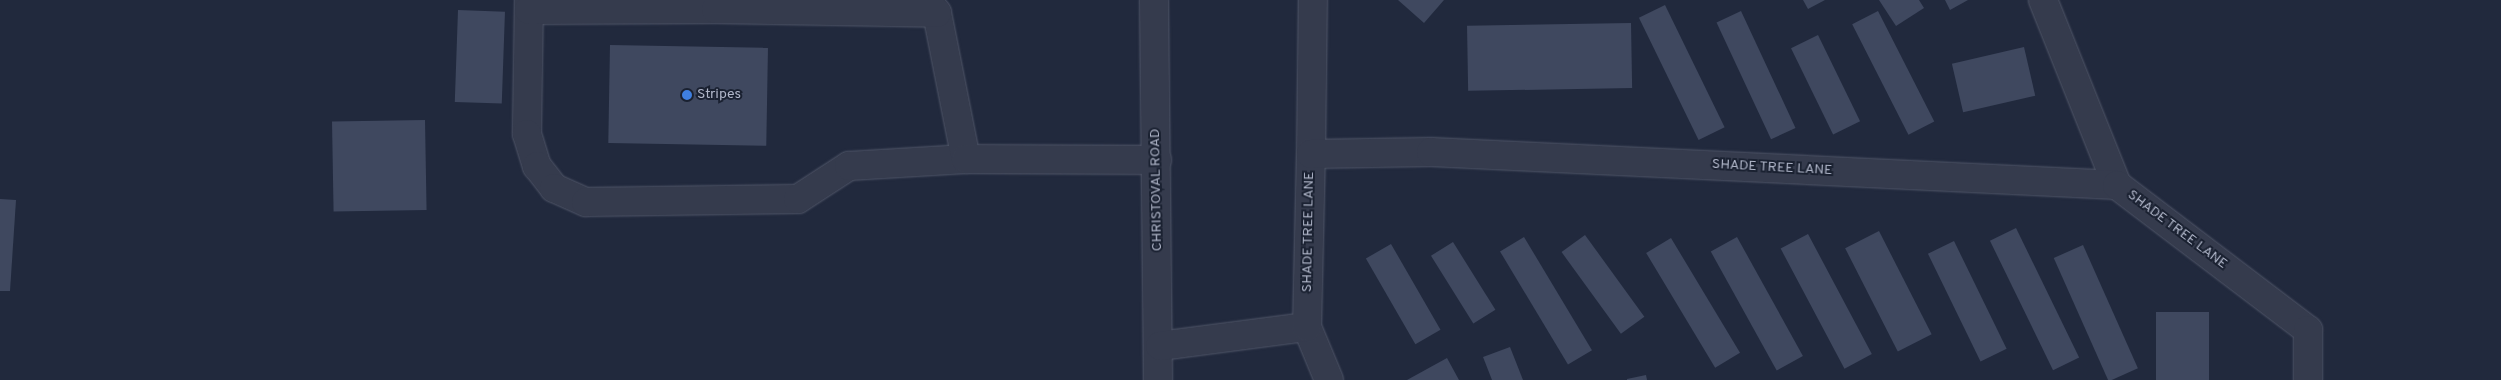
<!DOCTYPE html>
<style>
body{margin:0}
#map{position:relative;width:2501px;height:380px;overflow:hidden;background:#21293d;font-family:Overpass,sans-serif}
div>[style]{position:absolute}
.building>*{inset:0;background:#3f485f;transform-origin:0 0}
.roads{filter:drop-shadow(0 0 1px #505668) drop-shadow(0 0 1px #505668)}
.minor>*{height:28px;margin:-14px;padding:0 14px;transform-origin:14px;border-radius:14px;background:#353b4d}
.dots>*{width:14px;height:14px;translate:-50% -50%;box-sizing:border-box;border:2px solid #1a2131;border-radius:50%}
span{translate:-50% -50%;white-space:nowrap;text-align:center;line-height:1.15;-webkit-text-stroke:4px #1a2131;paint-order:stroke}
.poi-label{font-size:14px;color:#b0b6c9}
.left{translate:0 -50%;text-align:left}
.street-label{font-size:14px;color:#b0b6c9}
</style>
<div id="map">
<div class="building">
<i style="clip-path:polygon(1398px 0,1444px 0,1424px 23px)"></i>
<i style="clip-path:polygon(1803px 0,1825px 0,1808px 9px)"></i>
<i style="clip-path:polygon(1879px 0,1919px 0,1924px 8px,1896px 26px)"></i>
<i style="clip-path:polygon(1945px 0,1968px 0,1950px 10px)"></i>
<i style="left:1665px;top:5px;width:136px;height:29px;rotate:64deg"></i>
<i style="left:458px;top:10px;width:47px;height:92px;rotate:2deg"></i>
<i style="left:1741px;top:11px;width:129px;height:27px;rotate:65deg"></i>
<i style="left:1878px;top:11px;width:124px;height:29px;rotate:63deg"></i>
<i style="left:1631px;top:23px;width:65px;height:164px;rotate:89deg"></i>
<i style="left:1818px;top:35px;width:96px;height:30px;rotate:64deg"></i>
<i style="left:610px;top:45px;width:158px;height:98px;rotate:1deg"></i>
<i style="left:2024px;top:47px;width:50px;height:74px;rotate:77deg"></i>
<i style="left:425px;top:120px;width:90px;height:93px;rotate:89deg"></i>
<i style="clip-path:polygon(0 199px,16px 200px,10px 291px,0 291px)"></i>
<i style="left:2016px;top:228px;width:144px;height:29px;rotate:64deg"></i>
<i style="left:1879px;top:231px;width:116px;height:38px;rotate:63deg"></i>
<i style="left:1808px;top:234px;width:136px;height:31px;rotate:62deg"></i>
<i style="left:1585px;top:235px;width:101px;height:29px;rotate:54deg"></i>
<i style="left:1524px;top:237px;width:132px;height:28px;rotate:59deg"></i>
<i style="left:1737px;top:237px;width:136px;height:30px;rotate:61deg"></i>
<i style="left:1671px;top:238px;width:134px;height:29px;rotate:59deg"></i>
<i style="left:1954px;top:241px;width:120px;height:29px;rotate:64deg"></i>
<i style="left:1453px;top:242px;width:80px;height:26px;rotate:58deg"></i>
<i style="left:1391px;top:244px;width:99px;height:29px;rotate:60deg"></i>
<i style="left:2083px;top:245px;width:135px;height:32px;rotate:66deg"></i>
<i style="left:2156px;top:312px;width:53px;height:68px"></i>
<i style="clip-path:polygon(1510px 347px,1523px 380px,1492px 380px,1483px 357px)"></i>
<i style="clip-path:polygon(1447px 358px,1459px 380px,1407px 380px)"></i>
<i style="clip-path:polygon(1646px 375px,1647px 380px,1627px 380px,1627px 379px)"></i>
</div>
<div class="roads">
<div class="minor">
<i style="left:529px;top:0;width:134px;rotate:90.9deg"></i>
<i style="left:527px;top:134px;width:34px;rotate:73deg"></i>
<i style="left:537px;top:166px;width:28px;rotate:52deg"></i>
<i style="left:554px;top:188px;width:35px;rotate:24deg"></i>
<i style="left:586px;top:202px;width:212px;rotate:-0.8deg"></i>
<i style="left:798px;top:199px;width:61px;rotate:-32.9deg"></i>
<i style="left:849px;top:166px;width:117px;rotate:-3.4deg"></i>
<i style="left:927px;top:0;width:16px;rotate:52deg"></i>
<i style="left:937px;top:13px;width:149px;rotate:78.8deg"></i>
<i style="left:966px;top:159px;width:191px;rotate:0.3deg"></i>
<i style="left:1154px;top:0;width:380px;rotate:89.4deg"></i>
<i style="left:2043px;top:0;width:199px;rotate:68.2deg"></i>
<i style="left:529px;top:10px;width:187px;rotate:-0.3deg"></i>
<i style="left:716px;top:9px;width:221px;rotate:1deg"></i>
<i style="left:1311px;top:154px;width:154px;rotate:-89.3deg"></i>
<i style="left:1307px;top:327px;width:57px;rotate:67.5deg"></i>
<i style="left:1160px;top:346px;width:148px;rotate:-7.4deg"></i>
<i style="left:1307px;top:327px;width:173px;rotate:-88.7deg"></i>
<i style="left:1311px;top:154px;width:120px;rotate:-1deg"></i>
<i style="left:1431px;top:152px;width:687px;rotate:2.75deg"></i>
<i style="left:2117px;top:185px;width:240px;rotate:37.2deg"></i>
<i style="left:2308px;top:330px;width:50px;rotate:90deg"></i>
</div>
</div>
<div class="dots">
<i style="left:687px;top:95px;background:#3f7fe0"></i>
</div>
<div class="poi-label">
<span class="left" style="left:697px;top:95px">Stripes</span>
</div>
<div class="street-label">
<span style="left:1772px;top:168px;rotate:3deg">SHADE TREE LANE</span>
<span style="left:1157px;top:190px;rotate:-91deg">CHRISTOVAL ROAD</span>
<span style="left:2177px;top:230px;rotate:37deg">SHADE TREE LANE</span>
<span style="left:1309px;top:232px;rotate:-89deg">SHADE TREE LANE</span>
</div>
</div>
